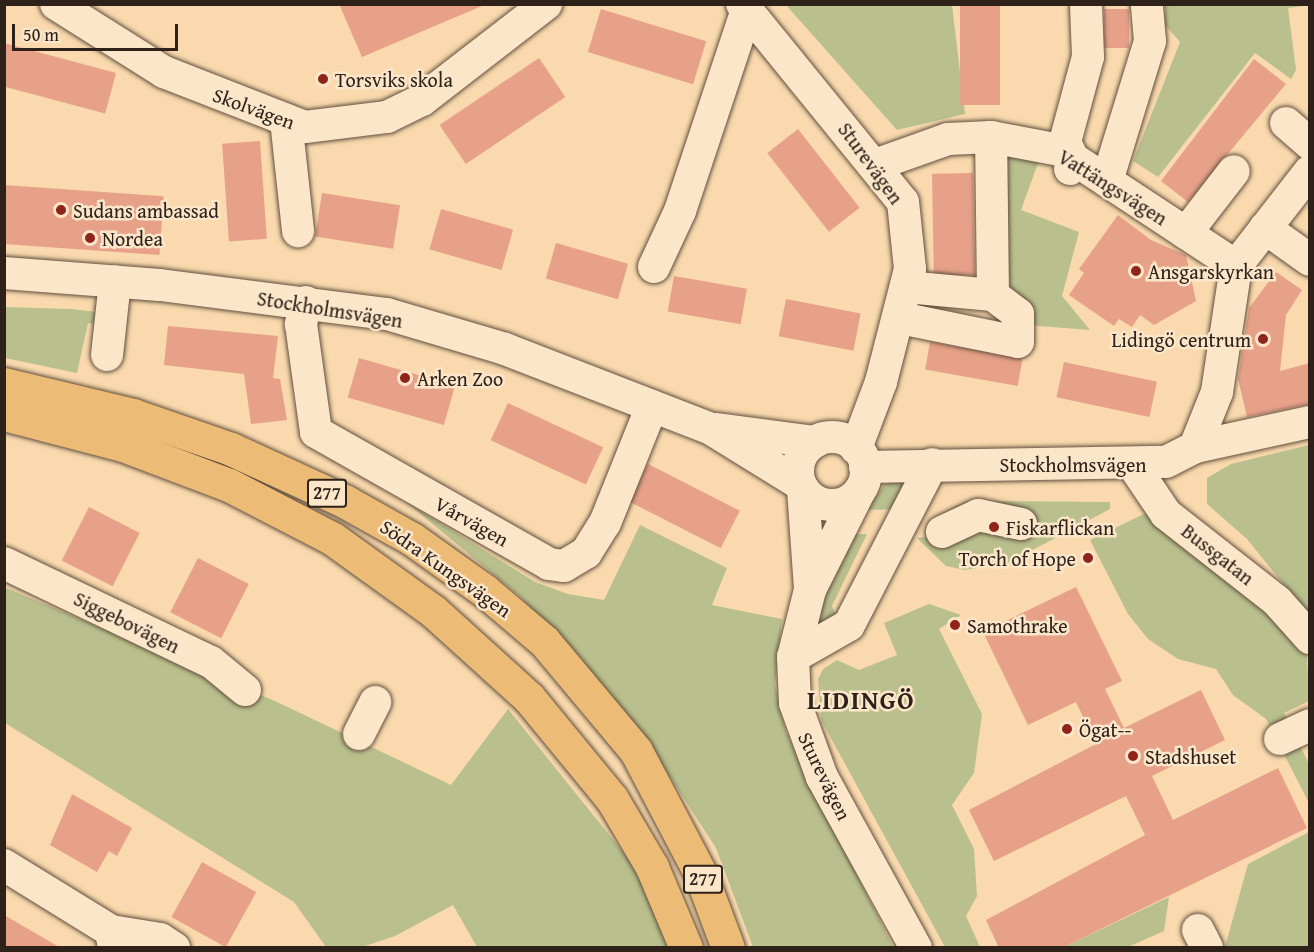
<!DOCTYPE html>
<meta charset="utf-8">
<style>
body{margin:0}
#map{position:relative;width:1314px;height:952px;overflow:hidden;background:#f9d9ad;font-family:"Gentium Book Plus",serif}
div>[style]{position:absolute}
.green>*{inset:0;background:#b9c08d}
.building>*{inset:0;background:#e7a188;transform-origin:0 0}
.roads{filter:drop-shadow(0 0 2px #614f3f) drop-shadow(0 0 2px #614f3f)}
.minor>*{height:32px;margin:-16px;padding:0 16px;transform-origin:16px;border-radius:16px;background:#fbe6ca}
.minor>.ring{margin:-16px;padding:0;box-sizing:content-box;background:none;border:32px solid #fbe6ca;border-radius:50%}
.major>*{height:33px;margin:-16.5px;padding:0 16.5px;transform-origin:16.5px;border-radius:16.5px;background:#ecbc76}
.dots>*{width:16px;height:16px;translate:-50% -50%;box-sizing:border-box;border:3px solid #fbe6ca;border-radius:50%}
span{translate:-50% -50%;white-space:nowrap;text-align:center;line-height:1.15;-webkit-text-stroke:5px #fbe6ca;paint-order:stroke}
.shield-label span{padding:2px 4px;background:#fbe6ca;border:2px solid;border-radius:4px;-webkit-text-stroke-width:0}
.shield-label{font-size:18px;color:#2e211a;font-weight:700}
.poi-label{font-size:20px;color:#2e211a}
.left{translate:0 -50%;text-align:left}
.right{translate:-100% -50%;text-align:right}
.street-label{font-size:20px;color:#2e211a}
.district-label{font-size:26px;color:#2e211a;font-weight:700;letter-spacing:1.5px}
.frame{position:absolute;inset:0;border:6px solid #2e211a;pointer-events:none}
.scale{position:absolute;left:12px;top:24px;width:166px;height:27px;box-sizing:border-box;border:3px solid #2e211a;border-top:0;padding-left:8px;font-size:18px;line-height:21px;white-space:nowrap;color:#2e211a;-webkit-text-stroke:4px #fbe6ca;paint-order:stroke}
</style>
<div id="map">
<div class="green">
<i style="clip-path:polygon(786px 5px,952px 5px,965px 114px,897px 130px)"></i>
<i style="clip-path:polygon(1165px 5px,1310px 5px,1288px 8px,1296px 70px,1291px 79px,1255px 53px,1158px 177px,1133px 161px,1180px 42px,1165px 25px)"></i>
<i style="clip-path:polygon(1000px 146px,1041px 155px,1021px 210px,1079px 232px,1062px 296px,1090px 330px,1027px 325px,1001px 285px)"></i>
<i style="clip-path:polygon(5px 307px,72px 309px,104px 313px,102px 325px,88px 323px,77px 373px,5px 358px)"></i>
<i style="clip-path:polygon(1309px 445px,1309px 616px,1247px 539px,1207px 504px,1207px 478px,1231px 464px)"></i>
<i style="clip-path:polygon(921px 472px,903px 509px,866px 510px,885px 484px)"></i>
<i style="clip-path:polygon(966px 501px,1110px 502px,1110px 509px,1008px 563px,965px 570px,946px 566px,917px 538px,931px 536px,941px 514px)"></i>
<i style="clip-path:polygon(406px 502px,535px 582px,568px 594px,604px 600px,640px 525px,727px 568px,712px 605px,782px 619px,775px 685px,786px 732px,893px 947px,753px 947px,716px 848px,648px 743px,522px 598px)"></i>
<i style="clip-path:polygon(1148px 512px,1292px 635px,1307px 657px,1309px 701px,1284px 713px,1309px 764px,1309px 803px,1266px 719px,1233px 695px,1216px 669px,1178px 659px,1148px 639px,1128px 614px,1090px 540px)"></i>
<i style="clip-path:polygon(850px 534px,867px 534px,832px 606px,836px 617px,819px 625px,817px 617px)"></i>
<i style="clip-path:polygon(4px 587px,275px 701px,451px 785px,508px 709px,643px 877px,673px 947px,477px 947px,453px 905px,395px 936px,362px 947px,326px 947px,294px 902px,5px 723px)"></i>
<i style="clip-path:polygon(929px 604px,961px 615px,939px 629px,982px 714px,974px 773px,952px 805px,974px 849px,977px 896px,966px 916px,980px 947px,945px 947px,821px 720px,818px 679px,823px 669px,837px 660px,859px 670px,897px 655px,884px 623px)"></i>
<i style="clip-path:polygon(1309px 832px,1309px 947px,1225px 947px,1248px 864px)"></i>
<i style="clip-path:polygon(1169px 897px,1164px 931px,1128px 947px,1062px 948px)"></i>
</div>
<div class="building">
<i style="clip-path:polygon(339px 4px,484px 4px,484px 5px,362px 57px)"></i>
<i style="left:960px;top:4px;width:40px;height:101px"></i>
<i style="left:601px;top:9px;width:110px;height:45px;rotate:17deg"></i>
<i style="left:1129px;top:9px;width:39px;height:25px;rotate:90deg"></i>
<i style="left:4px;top:43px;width:116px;height:42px;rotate:15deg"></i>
<i style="left:539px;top:58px;width:47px;height:120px;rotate:56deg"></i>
<i style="clip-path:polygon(1254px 59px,1286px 84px,1188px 202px,1161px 181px)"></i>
<i style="left:798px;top:129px;width:100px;height:39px;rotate:52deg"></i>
<i style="left:260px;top:141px;width:98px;height:38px;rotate:86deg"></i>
<i style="left:973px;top:173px;width:102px;height:41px;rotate:89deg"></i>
<i style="left:4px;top:185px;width:160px;height:59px;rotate:4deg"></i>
<i style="left:322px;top:193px;width:79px;height:44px;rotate:9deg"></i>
<i style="left:441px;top:209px;width:75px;height:42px;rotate:16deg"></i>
<i style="clip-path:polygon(1118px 215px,1151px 240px,1186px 255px,1196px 301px,1154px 325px,1140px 315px,1132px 327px,1119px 319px,1114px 326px,1069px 295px,1084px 273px,1079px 269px)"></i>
<i style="left:556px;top:243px;width:75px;height:37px;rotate:16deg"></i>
<i style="clip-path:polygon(1276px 272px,1302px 290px,1286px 315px,1280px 371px,1310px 363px,1310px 404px,1247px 417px,1238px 379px,1249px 308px)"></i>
<i style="left:674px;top:276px;width:74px;height:36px;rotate:10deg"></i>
<i style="left:786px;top:299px;width:76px;height:38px;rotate:11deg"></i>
<i style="clip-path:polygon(168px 326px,278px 336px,273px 378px,280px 379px,287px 420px,251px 424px,244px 374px,164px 365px)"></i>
<i style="left:930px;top:342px;width:94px;height:28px;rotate:10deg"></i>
<i style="left:359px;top:358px;width:100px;height:41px;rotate:16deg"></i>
<i style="left:1064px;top:362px;width:95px;height:36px;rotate:12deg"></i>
<i style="left:508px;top:403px;width:105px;height:41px;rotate:25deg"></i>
<i style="left:648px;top:464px;width:103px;height:42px;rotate:27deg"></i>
<i style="left:89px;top:507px;width:57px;height:60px;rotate:27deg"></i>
<i style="left:198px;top:558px;width:57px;height:61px;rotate:27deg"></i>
<i style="clip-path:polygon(1076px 587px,1122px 681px,1105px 689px,1124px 728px,1201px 690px,1225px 740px,1152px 776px,1173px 820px,1278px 768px,1307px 828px,1062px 948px,999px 948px,986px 920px,1145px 835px,1126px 796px,994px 861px,969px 810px,1096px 744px,1076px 702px,1028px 725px,983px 632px)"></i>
<i style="clip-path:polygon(72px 794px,132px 828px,117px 856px,109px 851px,97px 872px,50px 845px)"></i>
<i style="left:202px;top:862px;width:62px;height:63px;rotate:29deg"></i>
<i style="clip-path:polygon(4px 915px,61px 948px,4px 948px)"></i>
</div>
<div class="roads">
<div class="minor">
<i style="left:56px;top:4px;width:128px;rotate:32.2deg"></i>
<i style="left:164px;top:72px;width:151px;rotate:21.3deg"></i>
<i style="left:305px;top:127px;width:83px;rotate:-7deg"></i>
<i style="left:387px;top:117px;width:39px;rotate:-26deg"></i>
<i style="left:422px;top:100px;width:157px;rotate:-37.7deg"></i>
<i style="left:742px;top:4px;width:255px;rotate:50.9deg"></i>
<i style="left:903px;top:202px;width:67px;rotate:84deg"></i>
<i style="left:910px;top:269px;width:117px;rotate:104.4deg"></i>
<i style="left:881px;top:382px;width:71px;rotate:110.7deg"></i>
<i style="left:286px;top:120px;width:112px;rotate:83.8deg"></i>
<i style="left:1286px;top:123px;width:32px;rotate:41deg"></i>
<i style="left:875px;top:165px;width:77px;rotate:-19.6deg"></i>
<i style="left:948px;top:139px;width:43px;rotate:-2.7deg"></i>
<i style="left:991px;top:137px;width:70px;rotate:10.7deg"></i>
<i style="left:1060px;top:150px;width:211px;rotate:33.4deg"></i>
<i style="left:1070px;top:169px;width:10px;rotate:-73deg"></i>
<i style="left:1073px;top:159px;width:19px;rotate:-115deg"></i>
<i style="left:1065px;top:142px;width:88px;rotate:-74.9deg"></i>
<i style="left:1088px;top:57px;width:53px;rotate:-92.2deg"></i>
<i style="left:1107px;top:181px;width:146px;rotate:-72.9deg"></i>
<i style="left:1150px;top:41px;width:37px;rotate:-95deg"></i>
<i style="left:1265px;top:228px;width:55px;rotate:35.4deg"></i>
<i style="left:1186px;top:233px;width:78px;rotate:-52.3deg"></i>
<i style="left:654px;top:267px;width:62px;rotate:-65.1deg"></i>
<i style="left:680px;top:211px;width:212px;rotate:-71.6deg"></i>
<i style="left:4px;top:273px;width:156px;rotate:4.4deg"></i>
<i style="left:160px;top:285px;width:229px;rotate:7.3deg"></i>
<i style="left:387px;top:314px;width:123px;rotate:16.5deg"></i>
<i style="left:505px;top:349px;width:221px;rotate:21.2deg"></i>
<i style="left:711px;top:429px;width:105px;rotate:31.7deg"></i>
<i style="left:906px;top:287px;width:87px;rotate:5.3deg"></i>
<i style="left:993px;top:295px;width:158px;rotate:-90.7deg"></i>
<i style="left:306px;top:302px;width:23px;rotate:103deg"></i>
<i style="left:301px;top:324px;width:109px;rotate:82.1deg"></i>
<i style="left:316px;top:432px;width:268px;rotate:29.5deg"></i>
<i style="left:549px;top:564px;width:15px;rotate:8deg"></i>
<i style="left:564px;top:566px;width:26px;rotate:-31deg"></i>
<i style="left:586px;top:553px;width:36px;rotate:-58deg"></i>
<i style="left:605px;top:523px;width:126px;rotate:-68.1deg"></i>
<i style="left:900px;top:318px;width:120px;rotate:11.5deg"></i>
<i style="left:1018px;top:342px;width:28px;rotate:-90deg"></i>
<i style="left:1018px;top:314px;width:31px;rotate:-143deg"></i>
<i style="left:107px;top:355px;width:74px;rotate:-83.8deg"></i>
<i style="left:717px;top:429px;width:99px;rotate:7.6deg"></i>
<i class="ring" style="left:798px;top:437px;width:36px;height:36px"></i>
<i style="left:1195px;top:447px;width:59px;rotate:-68.2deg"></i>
<i style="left:1217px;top:392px;width:127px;rotate:-81.4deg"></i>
<i style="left:1236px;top:266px;width:120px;rotate:-52.1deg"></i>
<i style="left:1133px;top:465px;width:59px;rotate:56deg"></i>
<i style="left:1166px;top:514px;width:141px;rotate:38.1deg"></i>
<i style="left:1277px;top:601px;width:50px;rotate:48.3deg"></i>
<i style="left:865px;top:467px;width:301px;rotate:-1deg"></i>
<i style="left:1166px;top:462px;width:33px;rotate:-27deg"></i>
<i style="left:1195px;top:447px;width:118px;rotate:-12.3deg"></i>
<i style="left:803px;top:489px;width:101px;rotate:86deg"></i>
<i style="left:859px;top:492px;width:110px;rotate:116.6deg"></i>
<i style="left:810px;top:590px;width:69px;rotate:104.2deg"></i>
<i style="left:793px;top:657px;width:46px;rotate:87.5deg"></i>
<i style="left:795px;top:703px;width:79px;rotate:70deg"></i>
<i style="left:822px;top:777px;width:195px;rotate:61.2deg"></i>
<i style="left:942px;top:532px;width:40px;rotate:-25deg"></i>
<i style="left:978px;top:515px;width:44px;rotate:11.8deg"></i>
<i style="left:4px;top:563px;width:229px;rotate:25.6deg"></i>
<i style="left:211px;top:662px;width:44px;rotate:39.5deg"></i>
<i style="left:793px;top:657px;width:64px;rotate:-29.7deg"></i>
<i style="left:849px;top:625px;width:181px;rotate:-62.7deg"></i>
<i style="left:359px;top:734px;width:36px;rotate:-63deg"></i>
<i style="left:1280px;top:739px;width:33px;rotate:-25deg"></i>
<i style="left:4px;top:865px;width:126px;rotate:31.7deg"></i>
<i style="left:111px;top:931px;width:17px;rotate:80deg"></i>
<i style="left:1198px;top:930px;width:20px;rotate:63deg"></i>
<i style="left:111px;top:931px;width:50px;rotate:9.3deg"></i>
<i style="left:160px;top:939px;width:17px;rotate:33deg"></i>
</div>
<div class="major">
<i style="left:4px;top:384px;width:133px;rotate:13.5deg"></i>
<i style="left:133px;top:415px;width:104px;rotate:19.1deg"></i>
<i style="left:231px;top:449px;width:127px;rotate:24.7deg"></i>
<i style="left:346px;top:502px;width:76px;rotate:29.3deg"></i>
<i style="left:412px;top:539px;width:90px;rotate:35.5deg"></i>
<i style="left:485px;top:591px;width:77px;rotate:40.3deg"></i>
<i style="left:544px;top:641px;width:143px;rotate:50.1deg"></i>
<i style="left:636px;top:751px;width:138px;rotate:62.3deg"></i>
<i style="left:700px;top:873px;width:80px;rotate:69.5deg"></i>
<i style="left:4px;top:414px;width:123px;rotate:14.6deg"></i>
<i style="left:123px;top:445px;width:113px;rotate:20.7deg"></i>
<i style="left:229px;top:485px;width:117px;rotate:27.4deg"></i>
<i style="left:333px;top:539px;width:123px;rotate:35.8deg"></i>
<i style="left:433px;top:611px;width:130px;rotate:42.2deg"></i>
<i style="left:529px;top:698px;width:131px;rotate:50.6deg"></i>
<i style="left:612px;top:799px;width:79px;rotate:59.5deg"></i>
<i style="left:652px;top:867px;width:88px;rotate:67.2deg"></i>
</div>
</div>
<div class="dots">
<i style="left:323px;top:79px;background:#8f2418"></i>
<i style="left:61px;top:210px;background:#8f2418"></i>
<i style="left:90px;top:238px;background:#8f2418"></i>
<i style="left:1136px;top:271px;background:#8f2418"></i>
<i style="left:1263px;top:339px;background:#8f2418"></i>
<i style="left:405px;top:378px;background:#8f2418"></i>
<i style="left:994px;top:527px;background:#8f2418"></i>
<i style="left:1088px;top:558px;background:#8f2418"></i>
<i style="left:955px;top:625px;background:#8f2418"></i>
<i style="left:1067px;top:729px;background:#8f2418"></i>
<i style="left:1133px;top:756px;background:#8f2418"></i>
</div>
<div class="shield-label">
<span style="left:327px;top:493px">277</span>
<span style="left:703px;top:879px">277</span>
</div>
<div class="poi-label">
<span class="left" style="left:335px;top:79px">Torsviks skola</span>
<span class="left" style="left:73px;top:210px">Sudans ambassad</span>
<span class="left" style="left:102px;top:238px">Nordea</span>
<span class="left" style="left:1148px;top:271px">Ansgarskyrkan</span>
<span class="right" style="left:1251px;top:339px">Lidingö centrum</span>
<span class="left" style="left:417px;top:378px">Arken Zoo</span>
<span class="left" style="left:1006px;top:527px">Fiskarflickan</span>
<span class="right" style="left:1076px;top:558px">Torch of Hope</span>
<span class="left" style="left:967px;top:625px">Samothrake</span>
<span class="left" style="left:1079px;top:729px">Ögat--</span>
<span class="left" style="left:1145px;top:756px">Stadshuset</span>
</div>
<div class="street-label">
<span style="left:254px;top:108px;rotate:20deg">Skolvägen</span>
<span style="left:871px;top:163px;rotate:54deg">Sturevägen</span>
<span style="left:1113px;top:187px;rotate:32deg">Vattängsvägen</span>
<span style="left:330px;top:309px;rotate:9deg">Stockholmsvägen</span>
<span style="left:1073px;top:464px">Stockholmsvägen</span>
<span style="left:472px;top:521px;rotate:29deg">Vårvägen</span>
<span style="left:1218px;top:554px;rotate:38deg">Bussgatan</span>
<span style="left:446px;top:568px;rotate:35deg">Södra Kungsvägen</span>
<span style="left:127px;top:622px;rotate:26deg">Siggebovägen</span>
<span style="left:825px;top:776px;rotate:64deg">Sturevägen</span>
</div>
<div class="district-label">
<span style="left:861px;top:700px">LIDINGÖ</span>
</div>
<div class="frame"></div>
<div class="scale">50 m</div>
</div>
